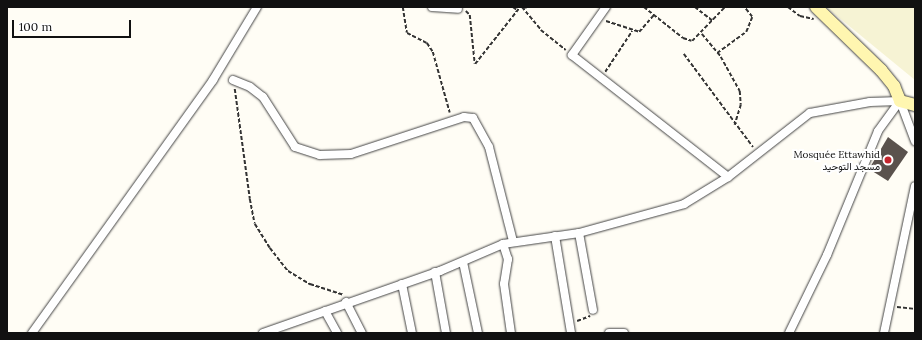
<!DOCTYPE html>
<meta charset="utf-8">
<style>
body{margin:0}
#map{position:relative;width:922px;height:340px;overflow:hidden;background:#fffdf5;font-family:Lora,Vazirmatn,serif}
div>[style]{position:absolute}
.farmland>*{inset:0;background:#f6f3d4}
.building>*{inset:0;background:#5a524d}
.path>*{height:1.5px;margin-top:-0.75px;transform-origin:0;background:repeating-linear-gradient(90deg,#333 0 4px,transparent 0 6px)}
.roads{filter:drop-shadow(0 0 1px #444) drop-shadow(0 0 1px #444)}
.street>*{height:8px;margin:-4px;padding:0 4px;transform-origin:4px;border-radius:4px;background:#fff}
.secondary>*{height:12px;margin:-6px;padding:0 6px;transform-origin:6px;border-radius:6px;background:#fff6b0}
.dots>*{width:11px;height:11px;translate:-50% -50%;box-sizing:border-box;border:2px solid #fff;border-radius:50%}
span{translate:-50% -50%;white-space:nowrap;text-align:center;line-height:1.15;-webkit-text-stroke:4px #fff;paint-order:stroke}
.poi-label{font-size:10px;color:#111}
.right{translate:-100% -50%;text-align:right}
.frame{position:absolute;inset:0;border:8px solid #111;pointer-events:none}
.scale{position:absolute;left:12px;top:20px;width:119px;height:18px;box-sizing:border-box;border:2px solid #111;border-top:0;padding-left:5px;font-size:12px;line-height:14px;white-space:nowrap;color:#111;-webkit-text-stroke:3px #fff;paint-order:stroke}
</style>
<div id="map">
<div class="farmland">
<i style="clip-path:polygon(826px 7px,915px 7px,915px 80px)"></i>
</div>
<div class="building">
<i style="clip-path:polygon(888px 137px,908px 152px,888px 181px,869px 169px)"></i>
</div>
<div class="path">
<i style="left:403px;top:7px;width:26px;rotate:81deg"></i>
<i style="left:407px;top:33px;width:22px;rotate:27deg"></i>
<i style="left:427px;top:43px;width:11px;rotate:56deg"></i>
<i style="left:433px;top:52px;width:63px;rotate:74.4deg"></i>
<i style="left:513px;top:7px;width:5px;rotate:37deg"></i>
<i style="left:522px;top:7px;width:30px;rotate:50deg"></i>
<i style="left:541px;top:30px;width:32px;rotate:39deg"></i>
<i style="left:644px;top:7px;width:50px;rotate:38.5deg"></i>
<i style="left:683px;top:38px;width:9px;rotate:18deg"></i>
<i style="left:692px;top:41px;width:47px;rotate:-45.9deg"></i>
<i style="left:695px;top:7px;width:23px;rotate:38deg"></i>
<i style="left:788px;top:7px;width:15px;rotate:37deg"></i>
<i style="left:800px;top:16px;width:14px;rotate:12deg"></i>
<i style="left:523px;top:8px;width:5px;rotate:-11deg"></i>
<i style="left:466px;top:11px;width:6px;rotate:45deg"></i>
<i style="left:470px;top:15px;width:49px;rotate:84.2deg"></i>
<i style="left:475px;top:64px;width:73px;rotate:-51.7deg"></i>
<i style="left:606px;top:21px;width:35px;rotate:18deg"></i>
<i style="left:639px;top:32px;width:23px;rotate:-49deg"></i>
<i style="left:702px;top:34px;width:30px;rotate:50deg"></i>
<i style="left:721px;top:57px;width:39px;rotate:61deg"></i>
<i style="left:740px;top:91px;width:14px;rotate:86deg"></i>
<i style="left:741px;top:105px;width:21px;rotate:107deg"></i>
<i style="left:717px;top:53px;width:36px;rotate:-36deg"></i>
<i style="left:746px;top:32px;width:16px;rotate:-68deg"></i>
<i style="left:752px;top:17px;width:13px;rotate:-129deg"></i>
<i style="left:684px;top:54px;width:116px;rotate:53.4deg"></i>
<i style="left:605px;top:72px;width:49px;rotate:-56.6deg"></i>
<i style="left:235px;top:89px;width:111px;rotate:82.2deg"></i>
<i style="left:250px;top:199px;width:25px;rotate:79deg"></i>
<i style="left:255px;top:224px;width:28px;rotate:58deg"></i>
<i style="left:270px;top:248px;width:29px;rotate:52deg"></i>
<i style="left:288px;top:271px;width:26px;rotate:31deg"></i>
<i style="left:310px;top:284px;width:35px;rotate:18deg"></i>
<i style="left:897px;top:307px;width:18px;rotate:6deg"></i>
<i style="left:577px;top:321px;width:14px;rotate:-21deg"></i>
</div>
<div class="roads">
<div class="street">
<i style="left:432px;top:7px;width:26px;rotate:4deg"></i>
<i style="left:606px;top:7px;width:59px;rotate:125.3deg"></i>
<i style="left:572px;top:55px;width:198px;rotate:38deg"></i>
<i style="left:233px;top:80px;width:18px;rotate:22deg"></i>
<i style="left:250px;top:87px;width:16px;rotate:38deg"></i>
<i style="left:263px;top:97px;width:59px;rotate:57.4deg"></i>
<i style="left:295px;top:147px;width:26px;rotate:18deg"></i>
<i style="left:320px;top:155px;width:31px;rotate:-2deg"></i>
<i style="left:351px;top:154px;width:119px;rotate:-18.1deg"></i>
<i style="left:464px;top:117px;width:9px;rotate:6deg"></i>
<i style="left:473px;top:118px;width:33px;rotate:61deg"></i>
<i style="left:489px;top:147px;width:97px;rotate:75.7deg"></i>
<i style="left:900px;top:101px;width:43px;rotate:69.4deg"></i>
<i style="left:579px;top:233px;width:78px;rotate:79.7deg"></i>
<i style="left:555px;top:236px;width:98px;rotate:80.6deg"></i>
<i style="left:503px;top:244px;width:16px;rotate:72deg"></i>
<i style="left:508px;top:259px;width:25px;rotate:99deg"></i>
<i style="left:504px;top:284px;width:49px;rotate:81.9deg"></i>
<i style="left:463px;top:262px;width:73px;rotate:78.1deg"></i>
<i style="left:435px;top:272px;width:62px;rotate:79.8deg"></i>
<i style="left:402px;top:284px;width:50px;rotate:78.5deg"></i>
<i style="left:346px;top:302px;width:35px;rotate:63deg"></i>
<i style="left:325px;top:311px;width:25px;rotate:61deg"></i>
<i style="left:32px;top:333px;width:311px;rotate:-54.4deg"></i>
<i style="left:213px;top:80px;width:85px;rotate:-58.9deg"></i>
<i style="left:263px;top:333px;width:188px;rotate:-19.3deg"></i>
<i style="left:440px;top:271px;width:69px;rotate:-23.2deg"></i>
<i style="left:503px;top:244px;width:77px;rotate:-8.2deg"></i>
<i style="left:579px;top:233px;width:109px;rotate:-15.4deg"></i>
<i style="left:684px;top:204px;width:52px;rotate:-31.5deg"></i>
<i style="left:728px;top:177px;width:104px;rotate:-38deg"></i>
<i style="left:810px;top:113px;width:61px;rotate:-10.4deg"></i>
<i style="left:870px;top:102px;width:30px;rotate:-2deg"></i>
<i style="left:609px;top:333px;width:15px"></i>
<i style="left:789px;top:333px;width:87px;rotate:-64deg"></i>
<i style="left:827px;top:255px;width:134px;rotate:-67.6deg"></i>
<i style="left:878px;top:131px;width:37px;rotate:-54deg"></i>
<i style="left:884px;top:333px;width:150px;rotate:-78.1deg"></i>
</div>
<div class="secondary">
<i style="left:816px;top:7px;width:91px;rotate:44.1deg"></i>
<i style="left:881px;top:70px;width:21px;rotate:51deg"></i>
<i style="left:894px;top:86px;width:16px;rotate:68deg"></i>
<i style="left:900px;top:101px;width:16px;rotate:15deg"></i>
</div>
</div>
<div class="dots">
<i style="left:888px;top:160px;background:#c4262e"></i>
</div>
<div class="poi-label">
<span class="right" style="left:880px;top:160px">Mosquée Ettawhid<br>مسجد التوحيد</span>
</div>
<div class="frame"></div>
<div class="scale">100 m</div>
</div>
